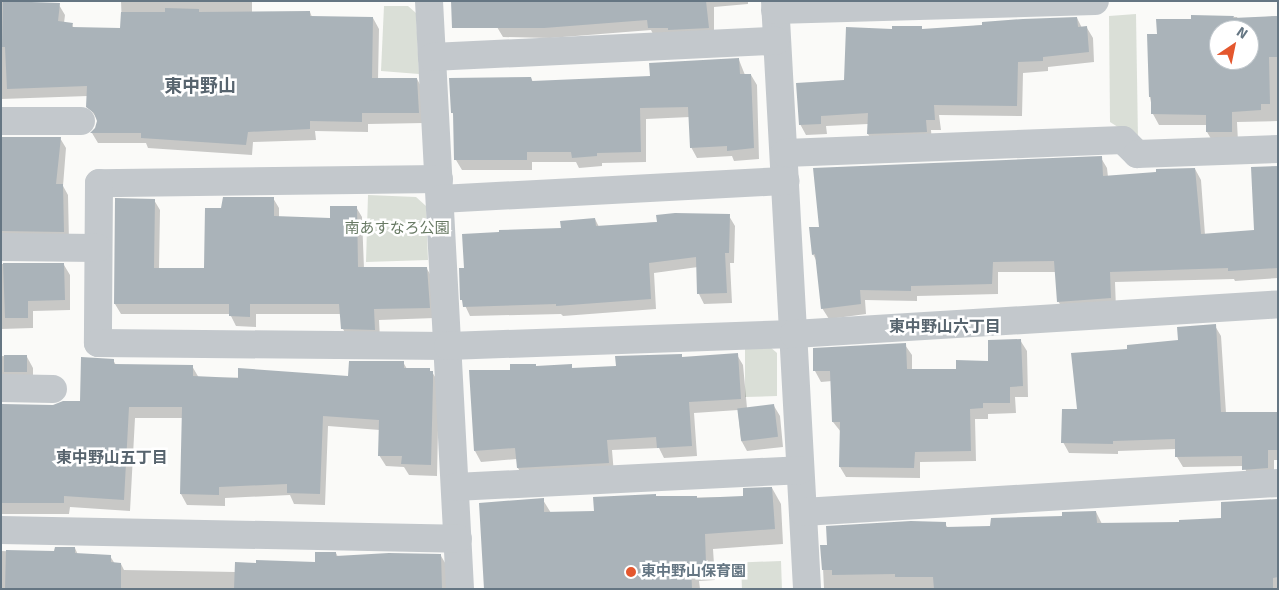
<!DOCTYPE html>
<meta charset="utf-8">
<style>
body{margin:0}
#map{position:relative;width:1279px;height:590px;overflow:hidden;background:#fafaf8;font-family:Signika,"Noto Sans JP",sans-serif}
div>[style]{position:absolute}
.green>*{inset:0;background:#dadfd7;transform-origin:0 0}
.shadow>*{inset:0;background:#0003}
.building>*{inset:0;background:#aab3b9;transform-origin:0 0}
.minor>*{height:28px;margin:-14px;padding:0 14px;transform-origin:14px;border-radius:14px;background:#c3c8cc}
.dots>*{width:14px;height:14px;translate:-50% -50%;box-sizing:border-box;border:2px solid #fff;border-radius:50%}
span{translate:-50% -50%;white-space:nowrap;text-align:center;line-height:1.15;-webkit-text-stroke:5px #fff;paint-order:stroke}
.park-label{font-size:15px;color:#687a64}
.poi-label{font-size:15px;color:#657683;font-weight:700}
.left{translate:0 -50%;text-align:left}
.neighbourhood-label{font-size:16px;color:#57646e;font-weight:700}
.quarter-label{font-size:18px;color:#57646e;font-weight:700}
.frame{position:absolute;inset:0;border:2px solid #657683;pointer-events:none}
.north{position:absolute;left:1209px;top:20px;width:50px;height:50px;box-sizing:border-box;background:#fff;border:1px solid #c1c8cd;border-radius:50%;rotate:34deg;font-size:14px;font-weight:700;line-height:20px;text-align:center;color:#657683}
.north::after{content:'';display:block;margin:auto;width:18px;height:22px;background:#e4572e;clip-path:polygon(50% 0,100% 100%,50% 72%,0 100%)}
</style>
<div id="map">
<div class="green">
<i style="clip-path:polygon(384px 6px,408px 6px,416px 13px,419px 74px,381px 71px)"></i>
<i style="clip-path:polygon(1136px 14px,1138px 140px,1110px 122px,1109px 16px)"></i>
<i style="clip-path:polygon(368px 195px,416px 197px,426px 206px,428px 260px,366px 262px)"></i>
<i style="clip-path:polygon(745px 346px,769px 346px,777px 353px,777px 396px,745px 397px)"></i>
<i style="left:781px;top:561px;width:28px;height:40px;rotate:88deg"></i>
</div>
<div class="shadow">
<i style="clip-path:polygon(1px 1px,59px 5px,65px 15px,64px 23px,72px 24px,74px 29px,122px 29px,121px 1px,252px 1px,252px 13px,310px 12px,312px 17px,373px 18px,379px 29px,378px 80px,417px 79px,423px 90px,425px 123px,368px 124px,368px 132px,315px 131px,316px 140px,253px 142px,252px 155px,148px 148px,146px 143px,98px 143px,92px 133px,96px 129px,98px 120px,88px 106px,88px 96px,1px 99px)"></i>
<i style="clip-path:polygon(499px 1px,748px 1px,748px 4px,714px 7px,714px 39px,655px 38px,651px 30px,550px 38px,503px 37px,497px 27px)"></i>
<i style="clip-path:polygon(evenodd,1192px 16px,1237px 17px,1238px 19px,1278px 16px,1278px 121px,1237px 122px,1238px 142px,1213px 142px,1207px 132px,1207px 125px,1159px 125px,1153px 114px,1150px 97px,1158px 35px,1192px 21px,1192px 16px,1219px 30px,1249px 30px,1249px 60px,1219px 60px,1219px 30px)"></i>
<i style="clip-path:polygon(1077px 18px,1082px 28px,1087px 28px,1093px 38px,1094px 62px,1048px 67px,1048px 71px,1023px 73px,1022px 116px,939px 115px,941px 130px,931px 130px,932px 142px,874px 144px,868px 134px,868px 124px,826px 126px,827px 134px,806px 135px,800px 124px,846px 81px,922px 30px)"></i>
<i style="clip-path:polygon(739px 60px,745px 75px,751px 75px,757px 85px,759px 159px,734px 161px,732px 156px,697px 158px,691px 147px,690px 117px,646px 119px,646px 162px,602px 163px,602px 166px,579px 168px,576px 162px,532px 162px,532px 170px,462px 170px,456px 160px,455px 117px,452px 112px,531px 78px,533px 82px,651px 77px)"></i>
<i style="clip-path:polygon(60px 138px,66px 148px,63px 186px,68px 195px,69px 242px,1px 243px,1px 140px)"></i>
<i style="clip-path:polygon(1101px 158px,1107px 168px,1108px 177px,1195px 169px,1201px 180px,1205px 235px,1255px 231px,1278px 167px,1278px 278px,1235px 281px,1234px 279px,1115px 282px,1116px 309px,1065px 312px,1058px 301px,1056px 272px,998px 272px,998px 294px,917px 296px,917px 301px,865px 300px,866px 314px,829px 319px,822px 308px,817px 262px,813px 254px,820px 228px)"></i>
<i style="clip-path:polygon(273px 198px,279px 208px,279px 217px,332px 219px,356px 207px,362px 217px,364px 269px,427px 269px,433px 279px,435px 318px,379px 320px,380px 340px,349px 340px,343px 329px,341px 314px,256px 314px,256px 327px,236px 326px,230px 314px,121px 314px,115px 304px,116px 200px,154px 200px,160px 210px,159px 269px,205px 269px,222px 210px)"></i>
<i style="clip-path:polygon(729px 216px,735px 226px,734px 263px,730px 263px,732px 303px,704px 304px,699px 294px,698px 267px,654px 273px,656px 309px,563px 316px,561px 314px,470px 316px,462px 299px,465px 269px,562px 229px,595px 219px,599px 227px)"></i>
<i style="clip-path:polygon(1px 264px,64px 265px,70px 275px,70px 310px,33px 311px,33px 328px,1px 329px)"></i>
<i style="clip-path:polygon(1215px 326px,1221px 336px,1226px 413px,1277px 413px,1278px 409px,1278px 460px,1274px 460px,1274px 478px,1250px 480px,1244px 466px,1183px 467px,1177px 457px,1176px 449px,1118px 451px,1118px 454px,1069px 453px,1063px 442px,1079px 410px,1129px 350px,1179px 341px)"></i>
<i style="clip-path:polygon(1020px 340px,1027px 351px,1028px 397px,1015px 397px,1016px 413px,988px 414px,988px 419px,975px 419px,976px 461px,920px 462px,920px 478px,846px 477px,840px 467px,841px 432px,833px 422px,832px 381px,821px 382px,815px 371px,814px 350px,905px 345px,912px 355px,912px 370px,957px 370px,990px 362px)"></i>
<i style="clip-path:polygon(737px 355px,743px 365px,747px 408px,774px 406px,780px 416px,783px 447px,747px 451px,741px 440px,738px 410px,694px 413px,697px 456px,664px 458px,659px 448px,612px 450px,614px 474px,524px 479px,518px 468px,517px 459px,481px 462px,475px 451px,511px 371px,571px 366px,573px 369px,617px 367px,681px 356px,683px 358px)"></i>
<i style="clip-path:polygon(1px 356px,27px 357px,33px 368px,33px 384px,1px 385px)"></i>
<i style="clip-path:polygon(113px 360px,116px 365px,192px 366px,199px 378px,350px 377px,403px 362px,407px 369px,432px 372px,439px 383px,437px 476px,409px 475px,404px 467px,386px 466px,379px 455px,380px 430px,328px 426px,325px 505px,294px 504px,290px 495px,225px 498px,225px 506px,187px 505px,181px 494px,183px 418px,135px 418px,130px 511px,70px 507px,69px 514px,1px 514px,1px 405px,53px 406px,81px 403px)"></i>
<i style="clip-path:polygon(772px 488px,781px 504px,783px 544px,713px 549px,715px 580px,699px 581px,700px 589px,485px 589px,543px 500px,551px 513px,595px 512px,657px 498px,745px 497px)"></i>
<i style="clip-path:polygon(1278px 500px,1278px 589px,824px 589px,822px 546px,945px 524px,948px 528px,991px 528px,1096px 512px,1102px 524px,1180px 523px,1223px 519px)"></i>
<i style="clip-path:polygon(75px 548px,78px 555px,110px 556px,115px 564px,121px 564px,124px 570px,236px 572px,317px 564px,336px 553px,338px 557px,441px 556px,447px 566px,447px 589px,1px 589px,1px 551px,56px 553px)"></i>
</div>
<div class="building">
<i style="clip-path:polygon(3px 1px,60px 3px,58px 21px,73px 23px,72px 27px,120px 28px,121px 12px,165px 12px,165px 8px,199px 9px,199px 12px,310px 11px,310px 16px,373px 17px,372px 78px,417px 78px,419px 113px,362px 113px,362px 122px,310px 121px,310px 129px,248px 132px,246px 145px,141px 138px,141px 133px,90px 133px,95px 128px,97px 121px,94px 113px,86px 107px,87px 86px,7px 89px,5px 47px,2px 47px)"></i>
<i style="clip-path:polygon(451px 1px,706px 1px,709px 28px,668px 30px,668px 28px,648px 28px,647px 20px,544px 28px,452px 28px)"></i>
<i style="clip-path:polygon(evenodd,1191px 15px,1234px 16px,1233px 18px,1278px 16px,1278px 57px,1269px 57px,1270px 104px,1261px 104px,1261px 110px,1232px 112px,1232px 132px,1206px 132px,1206px 115px,1151px 114px,1151px 97px,1149px 97px,1147px 34px,1157px 34px,1156px 19px,1191px 19px,1191px 15px,1219px 30px,1249px 30px,1249px 60px,1219px 60px,1219px 30px)"></i>
<i style="clip-path:polygon(1077px 17px,1078px 27px,1087px 26px,1089px 52px,1043px 57px,1043px 61px,1018px 62px,1017px 106px,934px 105px,935px 120px,926px 120px,927px 132px,867px 134px,868px 113px,821px 116px,821px 124px,799px 125px,796px 83px,844px 80px,846px 27px,892px 29px,892px 26px,922px 26px,922px 29px,982px 25px,982px 22px,1023px 19px)"></i>
<i style="clip-path:polygon(739px 58px,740px 74px,751px 74px,754px 148px,727px 151px,727px 146px,690px 148px,688px 107px,640px 108px,641px 152px,597px 153px,597px 156px,572px 158px,571px 152px,527px 152px,527px 160px,454px 160px,453px 113px,451px 113px,449px 78px,531px 77px,532px 81px,650px 76px,649px 63px)"></i>
<i style="clip-path:polygon(1px 137px,61px 137px,56px 184px,63px 184px,64px 232px,2px 231px)"></i>
<i style="clip-path:polygon(1102px 156px,1103px 176px,1156px 172px,1156px 169px,1195px 168px,1201px 234px,1254px 230px,1251px 167px,1278px 166px,1278px 268px,1228px 271px,1228px 268px,1110px 272px,1111px 298px,1057px 302px,1054px 261px,993px 262px,992px 284px,911px 286px,911px 291px,860px 290px,861px 304px,821px 309px,815px 254px,812px 255px,809px 227px,819px 227px,813px 168px)"></i>
<i style="clip-path:polygon(223px 197px,274px 197px,274px 216px,330px 218px,330px 206px,357px 206px,358px 267px,427px 267px,430px 308px,374px 309px,375px 330px,341px 329px,339px 304px,250px 304px,250px 317px,229px 316px,229px 304px,114px 304px,115px 198px,155px 199px,154px 268px,204px 268px,205px 208px,221px 208px)"></i>
<i style="clip-path:polygon(675px 213px,730px 214px,729px 253px,725px 253px,727px 293px,697px 294px,696px 257px,649px 263px,651px 299px,556px 306px,556px 304px,463px 307px,462px 300px,460px 300px,459px 268px,464px 268px,462px 234px,499px 232px,499px 230px,561px 228px,560px 221px,595px 218px,596px 226px,657px 222px,656px 215px)"></i>
<i style="clip-path:polygon(3px 263px,64px 263px,65px 300px,28px 301px,28px 318px,5px 318px)"></i>
<i style="clip-path:polygon(1216px 324px,1221px 412px,1278px 412px,1278px 450px,1268px 450px,1268px 468px,1242px 470px,1242px 456px,1175px 457px,1175px 439px,1113px 441px,1113px 444px,1061px 443px,1062px 409px,1077px 409px,1071px 353px,1127px 349px,1127px 345px,1178px 340px,1177px 327px)"></i>
<i style="clip-path:polygon(1021px 339px,1023px 386px,1010px 387px,1010px 403px,983px 403px,983px 408px,970px 409px,971px 451px,915px 452px,914px 468px,839px 467px,840px 422px,832px 422px,830px 371px,813px 371px,813px 348px,906px 343px,907px 369px,956px 369px,956px 360px,988px 361px,988px 340px)"></i>
<i style="clip-path:polygon(738px 353px,741px 399px,689px 402px,692px 446px,657px 448px,656px 437px,607px 440px,609px 463px,517px 468px,515px 448px,474px 451px,469px 370px,510px 370px,510px 364px,536px 364px,536px 366px,572px 364px,572px 368px,616px 366px,615px 356px,682px 354px,682px 357px)"></i>
<i style="left:4px;top:355px;width:23px;height:17px"></i>
<i style="clip-path:polygon(81px 357px,114px 359px,114px 364px,193px 365px,193px 376px,238px 378px,238px 368px,348px 376px,349px 361px,404px 361px,404px 368px,430px 368px,430px 371px,433px 371px,433px 382px,431px 465px,401px 464px,402px 456px,378px 456px,379px 420px,323px 416px,320px 494px,287px 493px,287px 484px,219px 487px,219px 495px,180px 494px,182px 407px,129px 407px,124px 500px,64px 496px,64px 503px,1px 503px,2px 404px,53px 405px,63px 401px,80px 401px)"></i>
<i style="left:774px;top:404px;width:33px;height:37px;rotate:83deg"></i>
<i style="clip-path:polygon(772px 487px,775px 529px,705px 534px,706px 564px,691px 565px,692px 589px,484px 589px,479px 503px,544px 498px,544px 512px,594px 511px,593px 497px,656px 494px,656px 496px,697px 496px,697px 498px,743px 496px,743px 488px)"></i>
<i style="clip-path:polygon(1278px 499px,1278px 577px,1273px 578px,1273px 589px,934px 589px,933px 577px,895px 577px,895px 574px,832px 575px,832px 570px,822px 570px,820px 545px,827px 545px,826px 526px,911px 521px,946px 522px,946px 527px,990px 526px,991px 518px,1062px 516px,1062px 512px,1096px 511px,1097px 523px,1179px 522px,1179px 520px,1221px 518px,1221px 502px)"></i>
<i style="clip-path:polygon(55px 547px,75px 547px,75px 553px,111px 555px,111px 562px,121px 563px,121px 589px,5px 589px,6px 550px,54px 551px)"></i>
<i style="clip-path:polygon(315px 552px,336px 552px,336px 556px,389px 553px,441px 554px,442px 589px,234px 589px,235px 562px,256px 563px,256px 560px,315px 562px)"></i>
</div>
<div class="minor">
<i style="left:429px;top:1px;width:589px;rotate:86.98deg"></i>
<i style="left:775px;top:1px;width:589px;rotate:86.88deg"></i>
<i style="left:775px;top:10px;width:320px;rotate:-1.6deg"></i>
<i style="left:432px;top:57px;width:344px;rotate:-2.7deg"></i>
<i style="left:1px;top:121px;width:80px"></i>
<i style="left:785px;top:153px;width:338px;rotate:-2.2deg"></i>
<i style="left:1123px;top:140px;width:20px;rotate:45deg"></i>
<i style="left:1137px;top:154px;width:141px;rotate:-2deg"></i>
<i style="left:439px;top:179px;width:340px;rotate:179.3deg"></i>
<i style="left:99px;top:183px;width:160px;rotate:90.4deg"></i>
<i style="left:98px;top:343px;width:350px;rotate:0.5deg"></i>
<i style="left:448px;top:346px;width:346px;rotate:-2deg"></i>
<i style="left:794px;top:334px;width:485px;rotate:-3.5deg"></i>
<i style="left:440px;top:199px;width:346px;rotate:-3deg"></i>
<i style="left:1px;top:247px;width:97px;rotate:0.6deg"></i>
<i style="left:1px;top:388px;width:52px;rotate:1.1deg"></i>
<i style="left:455px;top:487px;width:345px;rotate:-2.8deg"></i>
<i style="left:803px;top:512px;width:476px;rotate:-3.5deg"></i>
<i style="left:1px;top:530px;width:457px;rotate:1.1deg"></i>
</div>
<div class="dots">
<i style="left:631px;top:572px;background:#e4572e"></i>
</div>
<div class="park-label">
<span style="left:397px;top:229px">南あすなろ公園</span>
</div>
<div class="poi-label">
<span class="left" style="left:641px;top:572px">東中野山保育園</span>
</div>
<div class="neighbourhood-label">
<span style="left:945px;top:327px">東中野山六丁目</span>
<span style="left:112px;top:458px">東中野山五丁目</span>
</div>
<div class="quarter-label">
<span style="left:200px;top:86px">東中野山</span>
</div>
<div class="frame"></div>
<div class="north">N</div>
</div>
